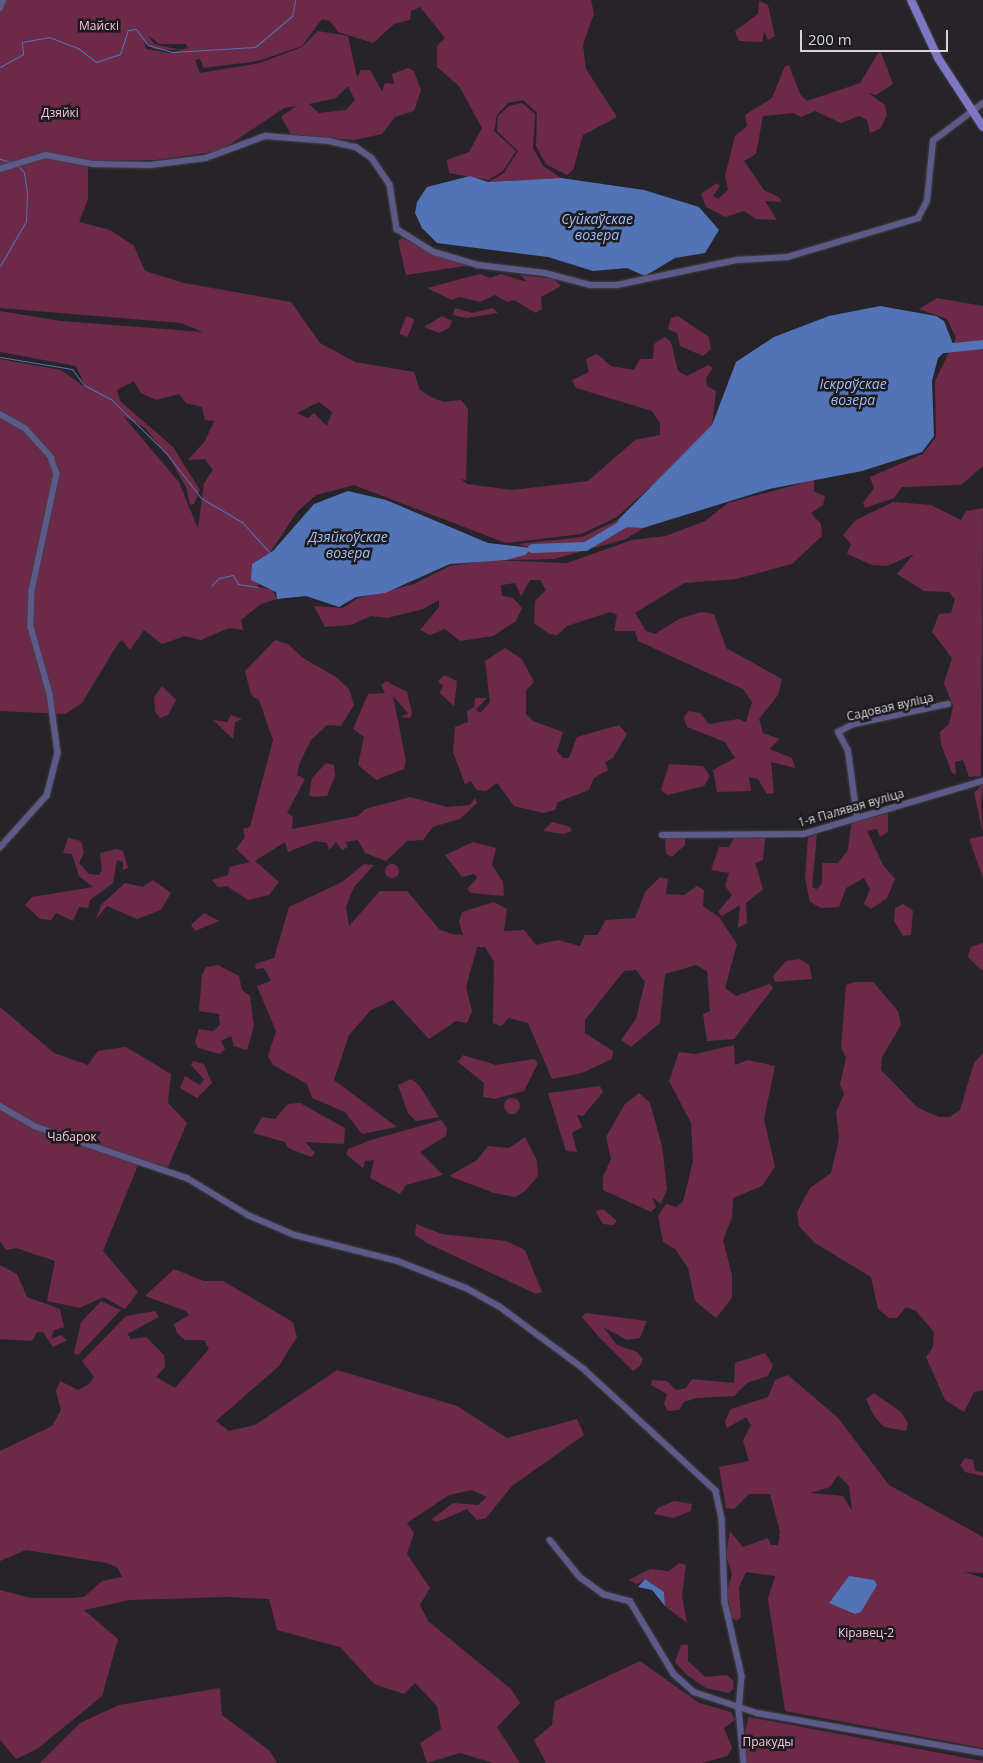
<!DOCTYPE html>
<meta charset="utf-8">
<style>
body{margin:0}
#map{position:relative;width:983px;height:1763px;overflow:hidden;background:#272429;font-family:"Open Sans",sans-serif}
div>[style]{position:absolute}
.green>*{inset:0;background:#6d2a48;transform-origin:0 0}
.round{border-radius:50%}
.water>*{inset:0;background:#5273b6}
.stream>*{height:1px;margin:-0.5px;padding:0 0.5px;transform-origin:0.5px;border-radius:0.5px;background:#5273b6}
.river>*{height:9px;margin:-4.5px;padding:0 4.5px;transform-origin:4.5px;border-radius:4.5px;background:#5273b6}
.roads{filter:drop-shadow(0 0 1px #434045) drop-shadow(0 0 1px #434045)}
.minor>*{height:5.5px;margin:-2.75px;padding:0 2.75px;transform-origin:2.75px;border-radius:2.75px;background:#5d5a8a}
.secondary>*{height:8px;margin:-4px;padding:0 4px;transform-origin:4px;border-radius:4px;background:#7c76c4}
span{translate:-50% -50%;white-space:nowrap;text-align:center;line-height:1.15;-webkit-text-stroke:5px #1d1b1f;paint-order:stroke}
.park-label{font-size:12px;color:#f4c6d7}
.street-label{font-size:12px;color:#d6d4d7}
.water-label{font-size:14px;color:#a2bef5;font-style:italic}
.scale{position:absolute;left:800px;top:30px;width:148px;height:22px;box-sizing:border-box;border:2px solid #d6d4d7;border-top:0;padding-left:6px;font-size:15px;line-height:18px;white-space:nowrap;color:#d6d4d7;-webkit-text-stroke:4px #1d1b1f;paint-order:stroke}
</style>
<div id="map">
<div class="green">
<i style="clip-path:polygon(evenodd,0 0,591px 0,594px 14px,583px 45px,586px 69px,617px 117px,583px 135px,573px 170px,567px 175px,546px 164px,536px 146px,537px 113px,523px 100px,508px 103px,497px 115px,494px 131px,516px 151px,503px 171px,488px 180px,449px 173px,447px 160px,469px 152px,482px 128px,459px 86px,437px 67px,437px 46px,445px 38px,420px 7px,411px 11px,410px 20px,394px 24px,373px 43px,338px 32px,330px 21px,322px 19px,302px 46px,258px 61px,204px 68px,200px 59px,195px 60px,200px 73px,260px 63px,302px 47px,318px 31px,348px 36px,357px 77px,361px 70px,370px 70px,382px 91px,385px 83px,394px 84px,392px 74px,408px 68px,414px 71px,421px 90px,414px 111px,395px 117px,382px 134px,354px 140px,291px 134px,281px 117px,296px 106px,284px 108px,220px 151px,155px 160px,97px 161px,88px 166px,88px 199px,79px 222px,110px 230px,134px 246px,145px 271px,184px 283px,291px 302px,320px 343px,355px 362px,414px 372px,420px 390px,431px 397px,444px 402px,461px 400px,468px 409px,466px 480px,461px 479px,467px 484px,512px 490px,588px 481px,635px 440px,660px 435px,660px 423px,652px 411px,576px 388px,572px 380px,589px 372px,586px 359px,597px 354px,611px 366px,634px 370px,640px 359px,653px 359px,654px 344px,665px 337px,671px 342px,678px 371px,687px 376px,708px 365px,713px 368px,706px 378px,707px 386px,716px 391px,712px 425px,691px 450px,617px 517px,581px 534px,506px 543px,354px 485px,316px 495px,297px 512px,267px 557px,258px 587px,272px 589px,277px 599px,261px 604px,241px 620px,243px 630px,229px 628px,201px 640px,185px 636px,162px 644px,144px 630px,130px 650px,122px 640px,117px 645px,82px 703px,65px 714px,0 711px,0 359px,61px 370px,86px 388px,76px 366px,0 352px,0 311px,61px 321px,203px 332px,181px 323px,0 308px,0 0,148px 35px,159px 44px,186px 44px,188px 48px,169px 53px,146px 49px,144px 43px,154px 49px,180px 50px,154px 44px,148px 35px,0 0,348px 86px,355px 100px,346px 110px,319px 113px,309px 104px,336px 98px,348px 86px,0 0,134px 381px,141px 393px,156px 400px,179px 394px,186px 403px,202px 407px,205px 420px,214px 421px,205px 441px,188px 460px,205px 459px,213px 470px,204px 483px,198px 529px,179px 482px,123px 416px,145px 428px,170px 459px,186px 487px,190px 505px,194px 504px,200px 490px,173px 447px,120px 401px,117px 390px,134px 381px,0 0,319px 402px,332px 412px,327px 426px,314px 413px,308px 418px,297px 413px,319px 402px)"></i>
<i style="clip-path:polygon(759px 1px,768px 5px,775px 36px,768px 40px,764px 32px,762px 42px,739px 41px,735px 31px,758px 14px)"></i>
<i style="clip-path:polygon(880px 50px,893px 84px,876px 95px,868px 93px,885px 105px,887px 115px,880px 129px,870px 133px,867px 120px,859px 116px,841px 123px,815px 111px,801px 117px,793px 113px,763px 116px,756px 154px,744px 161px,764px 190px,780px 198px,781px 202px,765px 201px,777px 220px,756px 219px,744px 211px,725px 217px,706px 207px,701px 194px,717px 183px,720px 186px,713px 196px,718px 199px,728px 190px,725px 176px,735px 136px,747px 126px,745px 115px,772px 98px,785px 66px,789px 65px,800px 94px,807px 101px,860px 83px)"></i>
<i style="clip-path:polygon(522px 103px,535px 114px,533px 148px,543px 166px,561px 178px,488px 182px,504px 173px,518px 151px,497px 131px,498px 116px,509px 106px)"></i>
<i style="clip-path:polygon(402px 238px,433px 254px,471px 265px,406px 275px,398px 241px)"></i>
<i style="clip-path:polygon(480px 274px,490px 278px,501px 274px,527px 282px,521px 275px,554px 279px,561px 286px,541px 297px,542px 309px,536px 313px,514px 300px,507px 302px,495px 295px,480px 302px,460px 297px,452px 300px,427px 288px)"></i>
<i style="clip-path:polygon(937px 298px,983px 306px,983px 466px,961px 485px,902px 487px,894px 498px,865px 508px,863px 503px,874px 488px,870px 477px,923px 454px,936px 437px,935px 381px,956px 338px,947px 319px,919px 309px)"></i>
<i style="clip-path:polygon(455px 308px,472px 313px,493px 308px,498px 313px,466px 318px,453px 315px)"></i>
<i style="left:406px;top:316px;width:9px;height:19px;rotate:21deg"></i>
<i style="clip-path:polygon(442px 316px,452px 321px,449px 328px,439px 333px,424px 327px)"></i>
<i style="clip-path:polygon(678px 316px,709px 337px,711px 349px,703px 356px,680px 346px,677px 333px,668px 329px,671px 318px)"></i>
<i style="clip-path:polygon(814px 480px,814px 492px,825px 496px,823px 505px,811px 513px,821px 524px,822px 536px,792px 564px,736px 579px,684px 583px,635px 613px,646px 631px,655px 634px,679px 619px,701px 612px,714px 614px,726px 648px,782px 679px,778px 695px,759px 719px,763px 733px,780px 739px,769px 749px,792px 758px,795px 768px,771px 762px,774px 793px,767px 794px,758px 779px,749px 777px,751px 791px,717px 792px,713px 770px,735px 758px,725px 742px,687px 727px,684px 718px,688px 711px,700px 713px,709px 724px,738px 719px,746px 722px,752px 702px,743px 689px,638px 641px,635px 631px,614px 631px,617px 615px,610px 612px,567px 626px,557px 635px,549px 634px,534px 623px,535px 601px,546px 590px,540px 580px,530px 580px,521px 596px,515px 583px,501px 585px,502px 596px,513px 598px,522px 608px,516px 621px,493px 636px,460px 641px,445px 629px,430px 635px,420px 630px,439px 607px,439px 600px,423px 609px,387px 618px,371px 616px,351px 625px,325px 627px,314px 606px,343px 608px,358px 598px,414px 584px,450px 566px,489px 560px,567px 563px,632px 540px,666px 536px,705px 521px,728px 503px)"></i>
<i style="clip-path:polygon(893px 502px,931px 505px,961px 520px,966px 511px,983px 508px,981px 776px,969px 777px,963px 760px,955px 762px,956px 774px,952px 773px,941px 744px,940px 732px,949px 724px,953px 706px,944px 683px,952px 658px,932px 632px,939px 614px,951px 613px,955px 599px,949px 592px,924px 591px,897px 574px,914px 554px,887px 566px,872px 565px,847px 554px,851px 544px,843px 535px,856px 520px)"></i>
<i style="clip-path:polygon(618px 520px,619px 527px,643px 528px,626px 539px,554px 559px,506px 560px,524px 555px,531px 548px,518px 544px,582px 537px)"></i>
<i style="clip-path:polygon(275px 640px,288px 644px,303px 658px,336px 677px,349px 689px,354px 705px,341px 726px,327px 725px,311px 740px,300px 762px,297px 775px,305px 779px,287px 813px,293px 817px,292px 829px,358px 816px,365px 809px,410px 797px,447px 807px,470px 805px,475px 798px,477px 803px,460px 819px,433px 827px,423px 840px,407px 841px,386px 861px,365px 853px,358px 840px,345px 842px,348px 847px,342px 850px,336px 842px,329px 850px,327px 843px,315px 841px,288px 852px,285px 842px,255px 861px,279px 882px,269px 895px,248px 900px,227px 886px,218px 887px,212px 880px,228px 875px,230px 867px,250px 862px,236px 849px,245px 837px,243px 829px,250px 827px,273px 740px,259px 700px,251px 695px,245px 671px)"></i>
<i style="clip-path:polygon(505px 648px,522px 659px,534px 682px,526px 690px,526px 714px,533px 721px,563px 732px,557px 751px,563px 758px,569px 758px,577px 737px,619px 725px,627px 734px,613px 758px,605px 762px,608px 770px,594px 778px,589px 790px,558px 802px,555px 810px,543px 813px,514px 806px,497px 783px,486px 791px,477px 790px,471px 781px,465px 784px,453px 752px,455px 727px,468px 722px,467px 711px,474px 707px,475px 698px,487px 698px,476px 710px,480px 713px,490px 702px,485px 661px)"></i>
<i style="clip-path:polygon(444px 675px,457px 681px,454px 706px,440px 693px,443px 685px,438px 682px)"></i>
<i style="clip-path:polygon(386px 681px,407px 692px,412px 713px,410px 718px,401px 717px,408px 713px,393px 696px,406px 761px,404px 769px,376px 780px,358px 765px,364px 737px,353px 729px,368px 694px,385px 693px,381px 685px)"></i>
<i style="clip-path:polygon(162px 686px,176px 700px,168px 715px,160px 718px,155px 712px,154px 697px)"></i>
<i style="clip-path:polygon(231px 715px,242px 719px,235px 722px,233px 739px,213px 720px,227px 722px)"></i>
<i style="clip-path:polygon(326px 763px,334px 765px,335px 776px,327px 796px,313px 797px,309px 795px,312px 778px)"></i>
<i style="clip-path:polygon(669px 764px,703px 766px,710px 776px,704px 786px,667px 795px,661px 790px)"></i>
<i style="clip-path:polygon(983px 784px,981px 804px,983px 833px,974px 793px)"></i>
<i style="clip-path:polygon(888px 813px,888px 832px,880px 837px,877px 829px,867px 831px,883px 865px,895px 879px,887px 898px,871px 909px,864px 904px,870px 889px,864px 878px,846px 888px,839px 907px,821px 908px,810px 902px,805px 878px,808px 838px,817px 834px,812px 887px,817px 889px,822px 883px,822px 863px,838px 863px,848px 850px,851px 824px)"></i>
<i style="clip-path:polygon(552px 822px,570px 827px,572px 831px,563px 834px,543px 831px)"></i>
<i style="clip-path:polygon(983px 836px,983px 878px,969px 839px)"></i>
<i style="clip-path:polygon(68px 838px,81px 841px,84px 853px,79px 863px,89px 874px,99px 875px,102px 870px,100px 853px,117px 849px,123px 851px,128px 868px,123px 870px,123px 862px,117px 860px,113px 883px,90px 900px,88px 908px,79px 907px,73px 921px,56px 913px,51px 920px,40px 919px,25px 905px,32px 897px,93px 887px,79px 876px,72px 854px,63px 853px)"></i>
<i style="clip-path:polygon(665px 838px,685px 838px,685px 845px,672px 857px,666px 854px)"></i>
<i style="clip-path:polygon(734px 838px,765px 838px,763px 860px,755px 863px,763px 889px,746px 903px,747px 923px,738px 928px,740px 905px,722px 916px,718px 912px,732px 895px,725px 886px,729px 873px,711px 870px,719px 847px,729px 847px)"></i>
<i style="clip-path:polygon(473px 842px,496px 848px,492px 865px,503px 882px,504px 896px,471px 893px,467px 889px,477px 878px,474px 874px,462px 877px,445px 855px)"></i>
<i class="round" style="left:385px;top:864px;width:14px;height:14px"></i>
<i style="clip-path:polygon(364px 864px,374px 865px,354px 887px,346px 907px,349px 926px,380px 891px,407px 891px,440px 930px,452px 934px,463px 935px,459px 922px,462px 912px,494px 902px,507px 909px,504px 931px,524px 930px,536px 945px,558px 940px,580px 946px,585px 935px,597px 935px,606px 920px,635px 918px,645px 892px,660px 877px,668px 879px,666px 894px,684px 895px,697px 886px,704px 890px,703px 906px,719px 917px,737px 944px,725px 988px,736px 996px,770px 984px,773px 988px,734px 1039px,707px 1041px,703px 1014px,710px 1011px,707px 971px,696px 965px,665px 974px,660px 1023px,631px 1047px,621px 1040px,636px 1019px,645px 982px,636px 970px,624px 971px,585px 1020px,585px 1033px,613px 1051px,612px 1059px,582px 1073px,552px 1079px,528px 1023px,509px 1018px,501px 1026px,493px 1023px,494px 962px,485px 947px,477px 947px,466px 987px,472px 1011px,467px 1023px,456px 1021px,429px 1039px,393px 1000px,371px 1010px,349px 1035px,334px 1080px,397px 1127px,362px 1134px,345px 1112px,312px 1098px,307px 1084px,273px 1065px,268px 1056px,276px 1031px,257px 986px,271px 981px,264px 968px,256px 969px,255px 964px,274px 958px,289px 907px,342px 882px)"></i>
<i style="clip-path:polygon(153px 880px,171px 893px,161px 910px,137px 919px,107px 906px,96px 919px,101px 905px,125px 883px,143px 887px)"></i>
<i style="clip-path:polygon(903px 904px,913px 911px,911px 935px,903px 936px,894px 921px,895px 908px)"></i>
<i style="clip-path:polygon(204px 913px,219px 921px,195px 931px,191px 925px)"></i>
<i style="clip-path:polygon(983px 943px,983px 970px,981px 970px,968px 957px,971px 947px)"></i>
<i style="clip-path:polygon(800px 959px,809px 965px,812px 979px,775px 982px,773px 976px,786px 961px)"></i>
<i style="clip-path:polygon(218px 965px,239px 976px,242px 990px,250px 996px,254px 1026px,247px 1050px,234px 1046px,231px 1036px,221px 1041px,225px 1049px,220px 1054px,198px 1048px,195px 1042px,199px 1029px,213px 1031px,220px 1025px,219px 1014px,199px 1011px,202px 975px,206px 967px)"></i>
<i style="clip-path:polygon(854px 982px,873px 982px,898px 1011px,901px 1025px,882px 1057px,881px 1070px,918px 1108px,939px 1117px,950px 1117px,960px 1110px,974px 1063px,983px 1053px,983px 1390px,974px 1392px,964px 1412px,945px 1400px,926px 1357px,933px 1347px,934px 1332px,916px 1311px,906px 1307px,897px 1318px,889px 1318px,878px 1309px,871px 1277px,815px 1243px,799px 1226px,797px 1212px,810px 1188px,831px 1173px,839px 1138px,836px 1112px,844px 1094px,840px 1084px,846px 1058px,841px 1047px,846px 985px)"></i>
<i style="clip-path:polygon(0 1007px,54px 1053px,88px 1065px,98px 1051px,126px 1047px,171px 1074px,168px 1103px,187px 1123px,168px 1167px,140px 1160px,103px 1251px,138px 1292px,125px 1309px,103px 1297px,80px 1308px,47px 1301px,55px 1261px,16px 1248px,6px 1250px,0 1241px)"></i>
<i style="clip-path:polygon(734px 1045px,735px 1065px,748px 1060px,775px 1066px,764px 1119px,775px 1167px,762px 1186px,733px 1198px,732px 1217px,723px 1240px,732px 1275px,732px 1298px,716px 1318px,695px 1301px,688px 1268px,675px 1249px,663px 1242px,658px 1216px,666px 1204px,676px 1207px,683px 1202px,693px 1161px,691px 1123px,669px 1081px,679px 1052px,696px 1054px)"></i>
<i style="clip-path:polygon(463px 1055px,496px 1065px,534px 1059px,538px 1063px,524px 1091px,495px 1099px,483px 1097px,484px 1083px,458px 1062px)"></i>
<i style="clip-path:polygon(193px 1061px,204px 1064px,212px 1083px,197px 1098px,180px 1088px,185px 1076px,200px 1085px,204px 1079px,191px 1065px)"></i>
<i style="clip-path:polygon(411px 1079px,419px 1085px,439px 1117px,416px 1121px,408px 1113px,398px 1085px)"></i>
<i style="clip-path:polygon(600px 1086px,603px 1092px,583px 1116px,577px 1115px,582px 1127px,572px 1133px,577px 1152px,566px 1151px,548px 1093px)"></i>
<i style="clip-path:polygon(639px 1093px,650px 1103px,662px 1146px,667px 1189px,661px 1204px,652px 1197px,656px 1207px,651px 1212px,603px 1190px,603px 1177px,611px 1159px,606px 1137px,625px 1104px)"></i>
<i class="round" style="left:504px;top:1098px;width:16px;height:16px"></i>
<i style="clip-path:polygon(300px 1103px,345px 1128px,344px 1144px,305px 1142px,315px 1153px,311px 1157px,288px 1148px,285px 1142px,253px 1133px,262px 1117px,275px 1119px,288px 1104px)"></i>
<i style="clip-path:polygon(441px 1120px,447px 1128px,446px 1136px,420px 1152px,443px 1175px,406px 1185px,400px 1194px,370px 1178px,374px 1160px,365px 1161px,363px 1168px,346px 1154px,348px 1149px,371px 1140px)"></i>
<i style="clip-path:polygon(525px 1137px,537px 1161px,538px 1176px,525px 1191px,515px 1197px,494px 1193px,449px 1176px,477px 1160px,488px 1146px,509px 1148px)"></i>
<i style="clip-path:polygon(603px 1209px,617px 1221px,613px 1225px,603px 1224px,599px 1217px,596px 1211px)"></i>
<i style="clip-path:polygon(416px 1224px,442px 1234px,506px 1241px,525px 1250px,542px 1292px,536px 1294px,427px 1243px,415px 1235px)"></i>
<i style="clip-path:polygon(0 1265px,17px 1274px,27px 1297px,60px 1309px,64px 1327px,54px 1330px,51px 1339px,61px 1335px,67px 1340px,53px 1347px,43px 1332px,37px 1332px,32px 1341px,0 1339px)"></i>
<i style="clip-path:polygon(174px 1269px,204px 1281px,223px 1281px,293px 1322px,297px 1337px,279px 1366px,216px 1421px,229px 1431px,255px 1425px,337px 1370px,457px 1406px,507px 1438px,577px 1419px,584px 1435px,512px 1486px,486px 1518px,477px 1520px,467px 1509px,437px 1522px,431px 1520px,453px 1503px,478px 1505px,487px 1497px,472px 1490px,449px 1495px,407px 1523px,414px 1533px,407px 1554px,430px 1588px,420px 1605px,428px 1621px,511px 1689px,520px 1703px,497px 1727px,520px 1763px,493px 1763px,460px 1753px,427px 1763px,420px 1743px,441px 1729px,437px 1706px,415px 1683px,404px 1694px,374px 1684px,340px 1647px,277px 1630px,269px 1599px,227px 1597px,130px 1600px,84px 1610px,118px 1639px,102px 1696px,37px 1749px,16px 1759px,0 1740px,0 1590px,30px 1598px,72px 1598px,84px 1597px,102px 1581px,122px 1577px,118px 1568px,107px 1563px,26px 1550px,0 1561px,0 1451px,52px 1426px,61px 1410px,56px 1391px,60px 1381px,78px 1390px,89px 1384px,94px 1377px,82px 1361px,126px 1316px,155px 1311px,159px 1317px,127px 1334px,131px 1339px,146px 1337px,164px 1355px,165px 1367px,156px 1377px,175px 1388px,209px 1349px,204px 1340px,185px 1340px,177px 1333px,174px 1324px,189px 1315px,186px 1311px,145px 1296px)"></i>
<i style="clip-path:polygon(101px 1301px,121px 1310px,78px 1355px,74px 1353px,81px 1322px)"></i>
<i style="clip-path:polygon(586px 1313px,647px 1321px,640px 1338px,627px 1340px,603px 1327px,617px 1345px,637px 1352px,643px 1359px,640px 1366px,633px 1371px,599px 1337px,582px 1317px)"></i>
<i style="clip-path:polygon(765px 1353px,773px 1365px,768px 1376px,747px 1383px,734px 1396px,697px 1398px,684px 1402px,679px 1410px,668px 1411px,664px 1404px,667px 1394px,651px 1385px,652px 1380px,667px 1381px,676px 1390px,686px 1388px,692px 1379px,734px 1383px,735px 1363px)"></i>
<i style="clip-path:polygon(evenodd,788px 1375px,838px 1418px,889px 1485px,983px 1537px,983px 1573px,964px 1572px,983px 1578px,983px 1748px,785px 1711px,768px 1599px,775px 1576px,746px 1572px,739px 1587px,741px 1617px,737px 1621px,731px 1617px,727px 1591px,732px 1574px,726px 1556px,730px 1531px,743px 1547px,768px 1538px,771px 1545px,778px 1545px,780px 1532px,770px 1494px,749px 1494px,734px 1509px,726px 1508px,719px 1467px,749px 1461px,743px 1441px,751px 1425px,746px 1417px,727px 1428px,725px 1421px,731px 1409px,768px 1397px,775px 1380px,788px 1375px,838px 1475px,849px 1486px,852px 1511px,843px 1496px,810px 1493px,830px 1487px,838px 1475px)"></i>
<i style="clip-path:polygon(874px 1393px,901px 1412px,908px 1423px,906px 1431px,884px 1427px,874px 1416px,866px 1399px)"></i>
<i style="clip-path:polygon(965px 1458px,973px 1460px,975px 1471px,983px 1472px,983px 1476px,965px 1472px,960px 1465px)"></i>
<i style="clip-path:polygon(674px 1501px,692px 1504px,691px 1511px,673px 1518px,654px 1514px,658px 1508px)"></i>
<i style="clip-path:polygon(679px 1563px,686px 1565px,682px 1595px,687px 1623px,665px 1606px,664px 1592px,645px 1579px,637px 1584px,629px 1580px,650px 1569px,669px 1571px)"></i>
<i style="clip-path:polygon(681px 1645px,688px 1645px,688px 1661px,705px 1677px,727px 1675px,734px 1681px,733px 1689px,729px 1693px,706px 1688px,687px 1675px,675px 1662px)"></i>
<i style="clip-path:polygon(640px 1661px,699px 1703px,731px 1712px,735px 1720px,724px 1728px,732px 1748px,727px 1756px,702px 1763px,546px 1763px,534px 1740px,552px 1725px,555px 1701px)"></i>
<i style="clip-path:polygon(220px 1688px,222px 1715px,270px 1751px,277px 1763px,40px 1763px,80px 1723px,119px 1705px)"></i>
<i style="clip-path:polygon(748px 1717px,983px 1761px,983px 1763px,747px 1763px,743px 1743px)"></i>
</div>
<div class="water">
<i style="clip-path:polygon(470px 176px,488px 182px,561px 178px,644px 190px,699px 207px,719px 230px,705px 253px,675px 258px,645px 276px,627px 268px,593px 271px,548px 257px,437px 243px,422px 228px,415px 213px,417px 202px,427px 187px)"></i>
<i style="clip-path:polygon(880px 306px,936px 316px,944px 321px,953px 344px,938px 358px,932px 381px,934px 436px,922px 452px,862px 471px,769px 489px,643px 528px,619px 527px,618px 520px,712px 425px,736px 362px,774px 337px,829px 316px)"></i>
<i style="clip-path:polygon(348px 491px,386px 500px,488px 543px,532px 548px,525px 555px,506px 560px,450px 564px,385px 593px,356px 597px,339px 607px,306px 596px,277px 599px,276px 592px,251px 580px,252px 564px,273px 551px,314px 504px)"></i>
<i style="clip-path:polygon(849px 1576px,874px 1580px,877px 1585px,861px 1612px,855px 1614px,829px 1603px)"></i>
<i style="clip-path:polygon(645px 1579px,664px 1592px,665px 1606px,652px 1590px,638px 1587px)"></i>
</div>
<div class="stream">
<i style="left:0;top:67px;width:26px;rotate:-29deg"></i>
<i style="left:23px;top:54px;width:12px;rotate:-95deg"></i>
<i style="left:22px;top:42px;width:27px;rotate:-10deg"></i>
<i style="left:49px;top:37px;width:31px;rotate:21deg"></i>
<i style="left:78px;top:48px;width:23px;rotate:38deg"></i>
<i style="left:96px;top:62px;width:25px;rotate:-18deg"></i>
<i style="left:120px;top:54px;width:25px;rotate:-72deg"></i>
<i style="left:128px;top:30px;width:8px;rotate:-7deg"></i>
<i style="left:136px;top:29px;width:20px;rotate:53deg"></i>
<i style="left:148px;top:45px;width:26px;rotate:16deg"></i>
<i style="left:173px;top:52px;width:82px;rotate:-3.5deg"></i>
<i style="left:255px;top:47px;width:48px;rotate:-40deg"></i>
<i style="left:292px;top:16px;width:16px;rotate:-79deg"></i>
<i style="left:0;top:159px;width:11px;rotate:15deg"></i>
<i style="left:0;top:266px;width:52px;rotate:-60deg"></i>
<i style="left:26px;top:221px;width:29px;rotate:-88deg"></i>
<i style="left:27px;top:192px;width:20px;rotate:-99deg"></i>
<i style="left:24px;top:172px;width:8px;rotate:-135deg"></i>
<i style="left:0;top:357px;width:73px;rotate:9.5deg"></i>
<i style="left:72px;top:369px;width:20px;rotate:53deg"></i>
<i style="left:84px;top:385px;width:32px;rotate:28deg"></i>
<i style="left:112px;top:400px;width:77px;rotate:44.5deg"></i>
<i style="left:167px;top:454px;width:56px;rotate:52.3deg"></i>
<i style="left:201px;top:498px;width:48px;rotate:30.3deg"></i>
<i style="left:242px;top:522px;width:43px;rotate:47.8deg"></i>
<i style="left:211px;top:586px;width:11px;rotate:-45deg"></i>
<i style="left:219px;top:578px;width:14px;rotate:-12deg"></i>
<i style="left:233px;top:575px;width:10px;rotate:61deg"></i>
<i style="left:238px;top:584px;width:20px;rotate:9deg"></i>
</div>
<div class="river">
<i style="left:944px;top:348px;width:39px;rotate:-6deg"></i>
<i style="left:532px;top:548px;width:53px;rotate:-2.2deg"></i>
<i style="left:585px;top:546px;width:51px;rotate:-30.6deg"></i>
</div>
<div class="roads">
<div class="minor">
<i style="left:0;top:8px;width:9px;rotate:-69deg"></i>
<i style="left:0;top:169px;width:48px;rotate:-16.9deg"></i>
<i style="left:46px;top:155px;width:48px;rotate:10.8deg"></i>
<i style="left:93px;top:164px;width:57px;rotate:1deg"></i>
<i style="left:150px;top:165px;width:56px;rotate:-7.1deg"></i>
<i style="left:206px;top:158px;width:63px;rotate:-20.4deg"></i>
<i style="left:265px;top:136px;width:64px;rotate:4.5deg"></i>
<i style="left:329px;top:141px;width:28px;rotate:13deg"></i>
<i style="left:356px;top:147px;width:19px;rotate:35deg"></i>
<i style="left:372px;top:158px;width:32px;rotate:56deg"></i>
<i style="left:390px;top:185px;width:45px;rotate:81deg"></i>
<i style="left:397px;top:229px;width:44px;rotate:31.9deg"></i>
<i style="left:434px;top:252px;width:46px;rotate:16.5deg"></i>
<i style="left:478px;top:265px;width:67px;rotate:6.8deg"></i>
<i style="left:545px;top:273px;width:47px;rotate:14.9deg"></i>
<i style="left:590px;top:285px;width:27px"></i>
<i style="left:617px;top:285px;width:123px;rotate:-11.8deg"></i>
<i style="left:737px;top:260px;width:51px;rotate:-3.4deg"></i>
<i style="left:788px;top:257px;width:136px;rotate:-16.7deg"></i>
<i style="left:918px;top:218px;width:19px;rotate:-62deg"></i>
<i style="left:927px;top:201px;width:60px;rotate:-84.3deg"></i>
<i style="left:933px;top:141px;width:63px;rotate:-37.2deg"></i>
<i style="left:0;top:414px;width:30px;rotate:30deg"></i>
<i style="left:26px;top:429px;width:38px;rotate:48deg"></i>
<i style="left:51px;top:457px;width:18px;rotate:71deg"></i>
<i style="left:57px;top:474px;width:120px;rotate:102.1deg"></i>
<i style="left:32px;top:591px;width:36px;rotate:92deg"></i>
<i style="left:31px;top:627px;width:70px;rotate:74.2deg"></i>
<i style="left:50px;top:694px;width:60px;rotate:82.3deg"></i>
<i style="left:58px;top:753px;width:44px;rotate:104.3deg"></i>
<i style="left:47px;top:796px;width:70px;rotate:132.1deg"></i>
<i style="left:857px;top:818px;width:68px;rotate:-97.7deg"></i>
<i style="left:848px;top:751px;width:21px;rotate:-118deg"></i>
<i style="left:838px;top:732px;width:18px;rotate:-27deg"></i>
<i style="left:854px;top:724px;width:96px;rotate:-12deg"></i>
<i style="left:662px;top:835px;width:142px;rotate:-0.4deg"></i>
<i style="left:804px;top:834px;width:187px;rotate:-16.5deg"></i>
<i style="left:0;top:1106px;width:39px;rotate:30deg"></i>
<i style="left:34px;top:1126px;width:162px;rotate:18.8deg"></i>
<i style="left:187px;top:1178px;width:71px;rotate:31.2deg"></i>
<i style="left:248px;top:1215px;width:51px;rotate:23.1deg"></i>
<i style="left:295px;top:1235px;width:106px;rotate:14.2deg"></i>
<i style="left:398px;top:1261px;width:73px;rotate:21.7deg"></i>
<i style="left:466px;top:1288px;width:38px;rotate:29deg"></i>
<i style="left:499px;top:1306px;width:106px;rotate:36.5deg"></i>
<i style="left:584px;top:1369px;width:180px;rotate:42.7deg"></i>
<i style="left:716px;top:1491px;width:29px;rotate:78deg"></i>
<i style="left:722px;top:1519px;width:83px;rotate:87.9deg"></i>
<i style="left:725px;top:1602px;width:76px;rotate:77.1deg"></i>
<i style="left:742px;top:1676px;width:33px;rotate:95deg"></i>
<i style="left:739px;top:1709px;width:54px;rotate:84.7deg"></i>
<i style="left:550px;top:1540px;width:48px;rotate:51deg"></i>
<i style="left:580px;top:1577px;width:29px;rotate:36deg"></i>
<i style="left:603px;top:1594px;width:28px;rotate:15deg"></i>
<i style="left:630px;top:1601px;width:85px;rotate:58.9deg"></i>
<i style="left:674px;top:1674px;width:27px;rotate:42deg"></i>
<i style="left:694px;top:1692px;width:66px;rotate:18.4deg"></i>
<i style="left:757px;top:1713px;width:230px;rotate:10deg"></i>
</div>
<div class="secondary">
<i style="left:911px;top:0;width:64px;rotate:65deg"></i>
<i style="left:938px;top:58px;width:82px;rotate:56.9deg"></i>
</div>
</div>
<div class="park-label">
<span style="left:99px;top:26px">Майскі</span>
<span style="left:60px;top:113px">Дзяйкі</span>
<span style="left:72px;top:1137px">Чабарок</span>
<span style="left:866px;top:1633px">Кіравец-2</span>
<span style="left:768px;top:1742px">Пракуды</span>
</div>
<div class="street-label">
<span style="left:890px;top:707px;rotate:-13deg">Садовая вуліца</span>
<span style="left:851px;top:808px;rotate:-16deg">1-я Палявая вуліца</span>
</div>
<div class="water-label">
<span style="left:597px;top:227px">Суйкаўскае<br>возера</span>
<span style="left:853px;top:392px">Іскраўскае<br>возера</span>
<span style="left:348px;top:545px">Дзяйкоўскае<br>возера</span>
</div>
<div class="scale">200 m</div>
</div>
